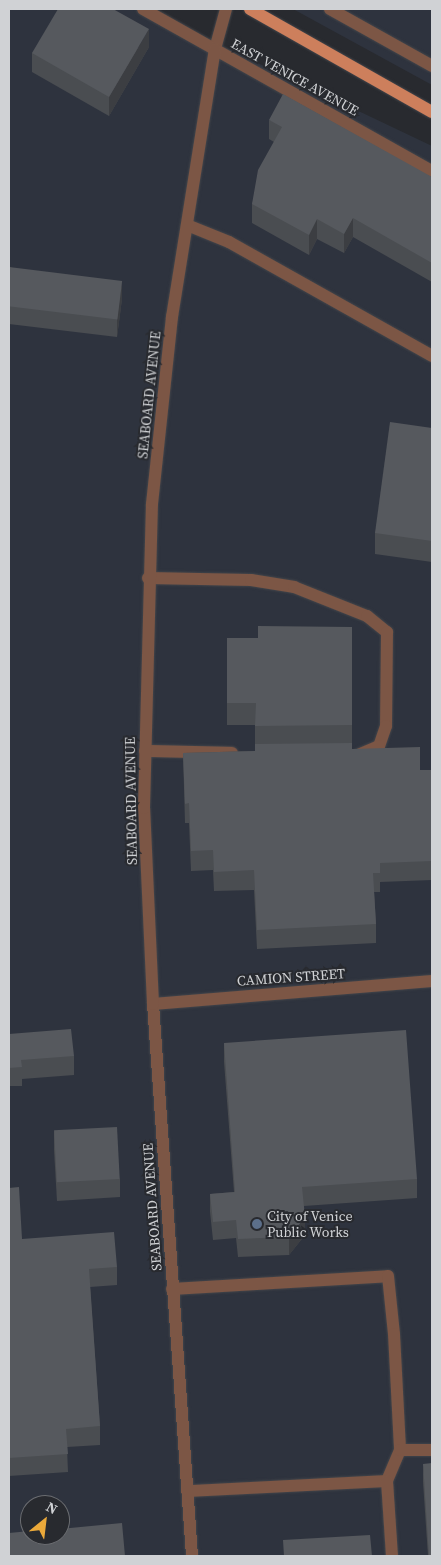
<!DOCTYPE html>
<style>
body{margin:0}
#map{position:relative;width:441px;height:1565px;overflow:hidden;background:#282a2f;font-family:"Source Serif 4",serif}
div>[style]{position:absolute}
.built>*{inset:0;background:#2e333e}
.roads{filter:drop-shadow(0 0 1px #43454a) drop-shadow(0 0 1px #43454a)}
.lane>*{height:12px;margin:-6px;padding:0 6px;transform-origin:6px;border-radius:6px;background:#7c5645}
.street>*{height:12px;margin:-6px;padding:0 6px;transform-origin:6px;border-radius:6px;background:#7c5645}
.primary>*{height:12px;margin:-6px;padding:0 6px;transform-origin:6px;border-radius:6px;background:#cd7f5c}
.wall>*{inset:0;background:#4a4d51}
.shaded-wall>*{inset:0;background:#3c3e42}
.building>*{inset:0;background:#56595e;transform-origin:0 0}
.dots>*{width:14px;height:14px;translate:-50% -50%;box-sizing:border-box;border:2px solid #282a2f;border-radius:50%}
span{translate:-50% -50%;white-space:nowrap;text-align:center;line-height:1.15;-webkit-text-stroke:4px #282a2f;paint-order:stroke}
.street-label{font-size:14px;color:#d0d2d5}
.poi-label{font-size:14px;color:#d0d2d5}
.left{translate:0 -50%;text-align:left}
.frame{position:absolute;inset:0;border:10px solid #d0d2d5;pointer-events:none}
.north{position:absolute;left:20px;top:1495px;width:50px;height:50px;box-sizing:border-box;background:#282a2f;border:1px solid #6b6d71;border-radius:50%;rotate:29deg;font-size:14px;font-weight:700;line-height:20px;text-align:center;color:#d0d2d5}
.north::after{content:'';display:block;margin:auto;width:18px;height:22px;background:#eba93a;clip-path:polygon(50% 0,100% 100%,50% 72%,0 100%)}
</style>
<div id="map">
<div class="built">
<i style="clip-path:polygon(evenodd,9px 9px,144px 9px,432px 146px,432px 1556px,9px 1556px,9px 9px,30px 1505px,60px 1505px,60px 1535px,30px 1535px,30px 1505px)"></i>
<i style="clip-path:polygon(293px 9px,432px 9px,432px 85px)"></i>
</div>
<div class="roads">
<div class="lane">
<i style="left:215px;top:49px;width:41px;rotate:-74.6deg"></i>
<i style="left:187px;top:225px;width:45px;rotate:22deg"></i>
<i style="left:229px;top:242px;width:233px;rotate:29.3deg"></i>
<i style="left:148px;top:578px;width:103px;rotate:1.1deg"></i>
<i style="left:251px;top:580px;width:44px;rotate:9.2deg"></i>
<i style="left:294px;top:587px;width:79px;rotate:21.7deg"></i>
<i style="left:367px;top:616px;width:26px;rotate:39deg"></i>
<i style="left:387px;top:632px;width:94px;rotate:90.6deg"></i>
<i style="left:386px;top:726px;width:21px;rotate:109deg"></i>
<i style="left:379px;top:746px;width:21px;rotate:157deg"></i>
<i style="left:145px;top:751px;width:87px;rotate:1.3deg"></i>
<i style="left:172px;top:1289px;width:216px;rotate:-3.4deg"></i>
<i style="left:388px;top:1276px;width:58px;rotate:84.1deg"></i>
<i style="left:394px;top:1334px;width:116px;rotate:87deg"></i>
<i style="left:400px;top:1450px;width:34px;rotate:113deg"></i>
<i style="left:387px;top:1481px;width:200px;rotate:177.1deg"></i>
<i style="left:400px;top:1450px;width:32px"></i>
<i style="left:387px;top:1481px;width:75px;rotate:86.2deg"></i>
</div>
<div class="street">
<i style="left:143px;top:9px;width:331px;rotate:29.3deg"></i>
<i style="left:330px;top:9px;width:117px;rotate:29.2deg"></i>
<i style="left:153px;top:1004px;width:280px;rotate:-4.7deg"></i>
<i style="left:192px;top:1556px;width:553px;rotate:-94.04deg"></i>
<i style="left:153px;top:1004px;width:196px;rotate:-92.6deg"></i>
<i style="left:144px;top:808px;width:304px;rotate:-88.5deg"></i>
<i style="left:152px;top:504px;width:188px;rotate:-83.9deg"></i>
<i style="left:172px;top:317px;width:271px;rotate:-80.9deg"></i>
</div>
<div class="primary">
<i style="left:250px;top:9px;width:209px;rotate:29.5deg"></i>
</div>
</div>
<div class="wall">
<i style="clip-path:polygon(149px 47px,109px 116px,32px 72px,32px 53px)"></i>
<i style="clip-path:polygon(269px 120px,432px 177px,432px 289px,432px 282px,353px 237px,344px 253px,317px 239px,309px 255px,252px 223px,252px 204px,274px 142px,269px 139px)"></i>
<i style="clip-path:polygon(9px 267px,122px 299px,117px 337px,9px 324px)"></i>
<i style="clip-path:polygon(432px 428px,432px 562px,375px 554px,375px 533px)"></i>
<i style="clip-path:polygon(352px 627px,352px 749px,420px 770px,432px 770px,432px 880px,380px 882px,380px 892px,374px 892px,376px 924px,376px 943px,257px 949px,254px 890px,214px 891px,213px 870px,191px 871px,189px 823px,185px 823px,183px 753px,255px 751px,255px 725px,227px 725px,227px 638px,258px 638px)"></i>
<i style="clip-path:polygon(9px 1034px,74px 1056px,74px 1075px,22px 1079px,22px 1086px,9px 1086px)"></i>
<i style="clip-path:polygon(224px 1043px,417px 1179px,417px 1198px,304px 1206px,305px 1235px,289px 1255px,238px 1257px,236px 1238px,213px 1240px,210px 1212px,210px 1194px,234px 1192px,224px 1062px)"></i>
<i style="clip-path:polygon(54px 1131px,120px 1179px,120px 1197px,57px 1201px,54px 1150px)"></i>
<i style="clip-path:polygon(9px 1188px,22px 1239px,117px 1267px,117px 1285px,90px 1287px,100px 1426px,100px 1445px,67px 1447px,68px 1472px,9px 1476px)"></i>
<i style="clip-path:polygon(423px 1464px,432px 1556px,428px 1556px,423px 1482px)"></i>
</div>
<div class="shaded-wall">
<i style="clip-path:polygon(149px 29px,149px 47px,109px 116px,109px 97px)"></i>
<i style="clip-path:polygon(353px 218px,353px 237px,344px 253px,344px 234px)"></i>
<i style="clip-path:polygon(317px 219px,317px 239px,309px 255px,309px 235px)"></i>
<i style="clip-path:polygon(122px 280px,122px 299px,117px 337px,117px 319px)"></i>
<i style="clip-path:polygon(305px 1217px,305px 1235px,289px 1255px,289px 1237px)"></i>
</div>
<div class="building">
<i style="clip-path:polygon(58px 9px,113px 9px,149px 29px,109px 97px,32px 53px)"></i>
<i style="clip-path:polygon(283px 94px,432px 177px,432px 263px,353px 218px,344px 234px,317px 219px,309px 235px,252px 204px,258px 170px,282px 127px,269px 120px)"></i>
<i style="left:9px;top:267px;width:114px;height:39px;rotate:7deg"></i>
<i style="clip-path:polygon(390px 422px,432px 428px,432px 541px,375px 533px)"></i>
<i style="clip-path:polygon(258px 626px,352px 627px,352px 725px,255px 726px,256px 703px,227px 703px,227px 638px,258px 638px)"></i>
<i style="clip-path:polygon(352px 743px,352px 749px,420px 747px,420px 770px,432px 770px,432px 861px,380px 863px,380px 873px,373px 873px,376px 924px,257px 930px,254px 870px,214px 872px,213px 850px,191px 851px,189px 803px,185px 804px,183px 753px,255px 751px,255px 744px)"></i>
<i style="clip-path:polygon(71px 1029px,74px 1056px,21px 1060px,22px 1067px,9px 1068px,9px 1034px)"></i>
<i style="clip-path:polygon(406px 1030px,417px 1179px,302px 1187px,305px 1217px,289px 1237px,238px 1239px,236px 1220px,213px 1222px,210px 1194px,235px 1192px,224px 1043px)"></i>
<i style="left:117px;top:1127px;width:52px;height:63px;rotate:87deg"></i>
<i style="clip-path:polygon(19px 1187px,22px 1239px,114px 1232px,117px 1267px,89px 1269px,100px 1426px,66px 1429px,68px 1454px,9px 1458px,9px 1188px)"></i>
<i style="clip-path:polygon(432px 1463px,432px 1556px,429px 1556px,423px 1464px)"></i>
<i style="clip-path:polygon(122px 1523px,125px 1556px,9px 1556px,9px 1533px,30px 1531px,30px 1535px,60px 1535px,60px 1529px)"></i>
<i style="clip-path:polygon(370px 1535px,372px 1556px,284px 1556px,283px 1540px)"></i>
</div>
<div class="dots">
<i style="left:257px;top:1224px;background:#5c6f8a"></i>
</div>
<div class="street-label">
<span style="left:295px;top:77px;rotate:29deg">EAST VENICE AVENUE</span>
<span style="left:149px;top:395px;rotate:-84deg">SEABOARD AVENUE</span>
<span style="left:131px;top:801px;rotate:-91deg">SEABOARD AVENUE</span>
<span style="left:291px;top:977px;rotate:-4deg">CAMION STREET</span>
<span style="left:152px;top:1207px;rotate:-94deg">SEABOARD AVENUE</span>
</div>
<div class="poi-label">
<span class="left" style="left:267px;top:1224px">City of Venice<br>Public Works</span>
</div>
<div class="frame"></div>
<div class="north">N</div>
</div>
